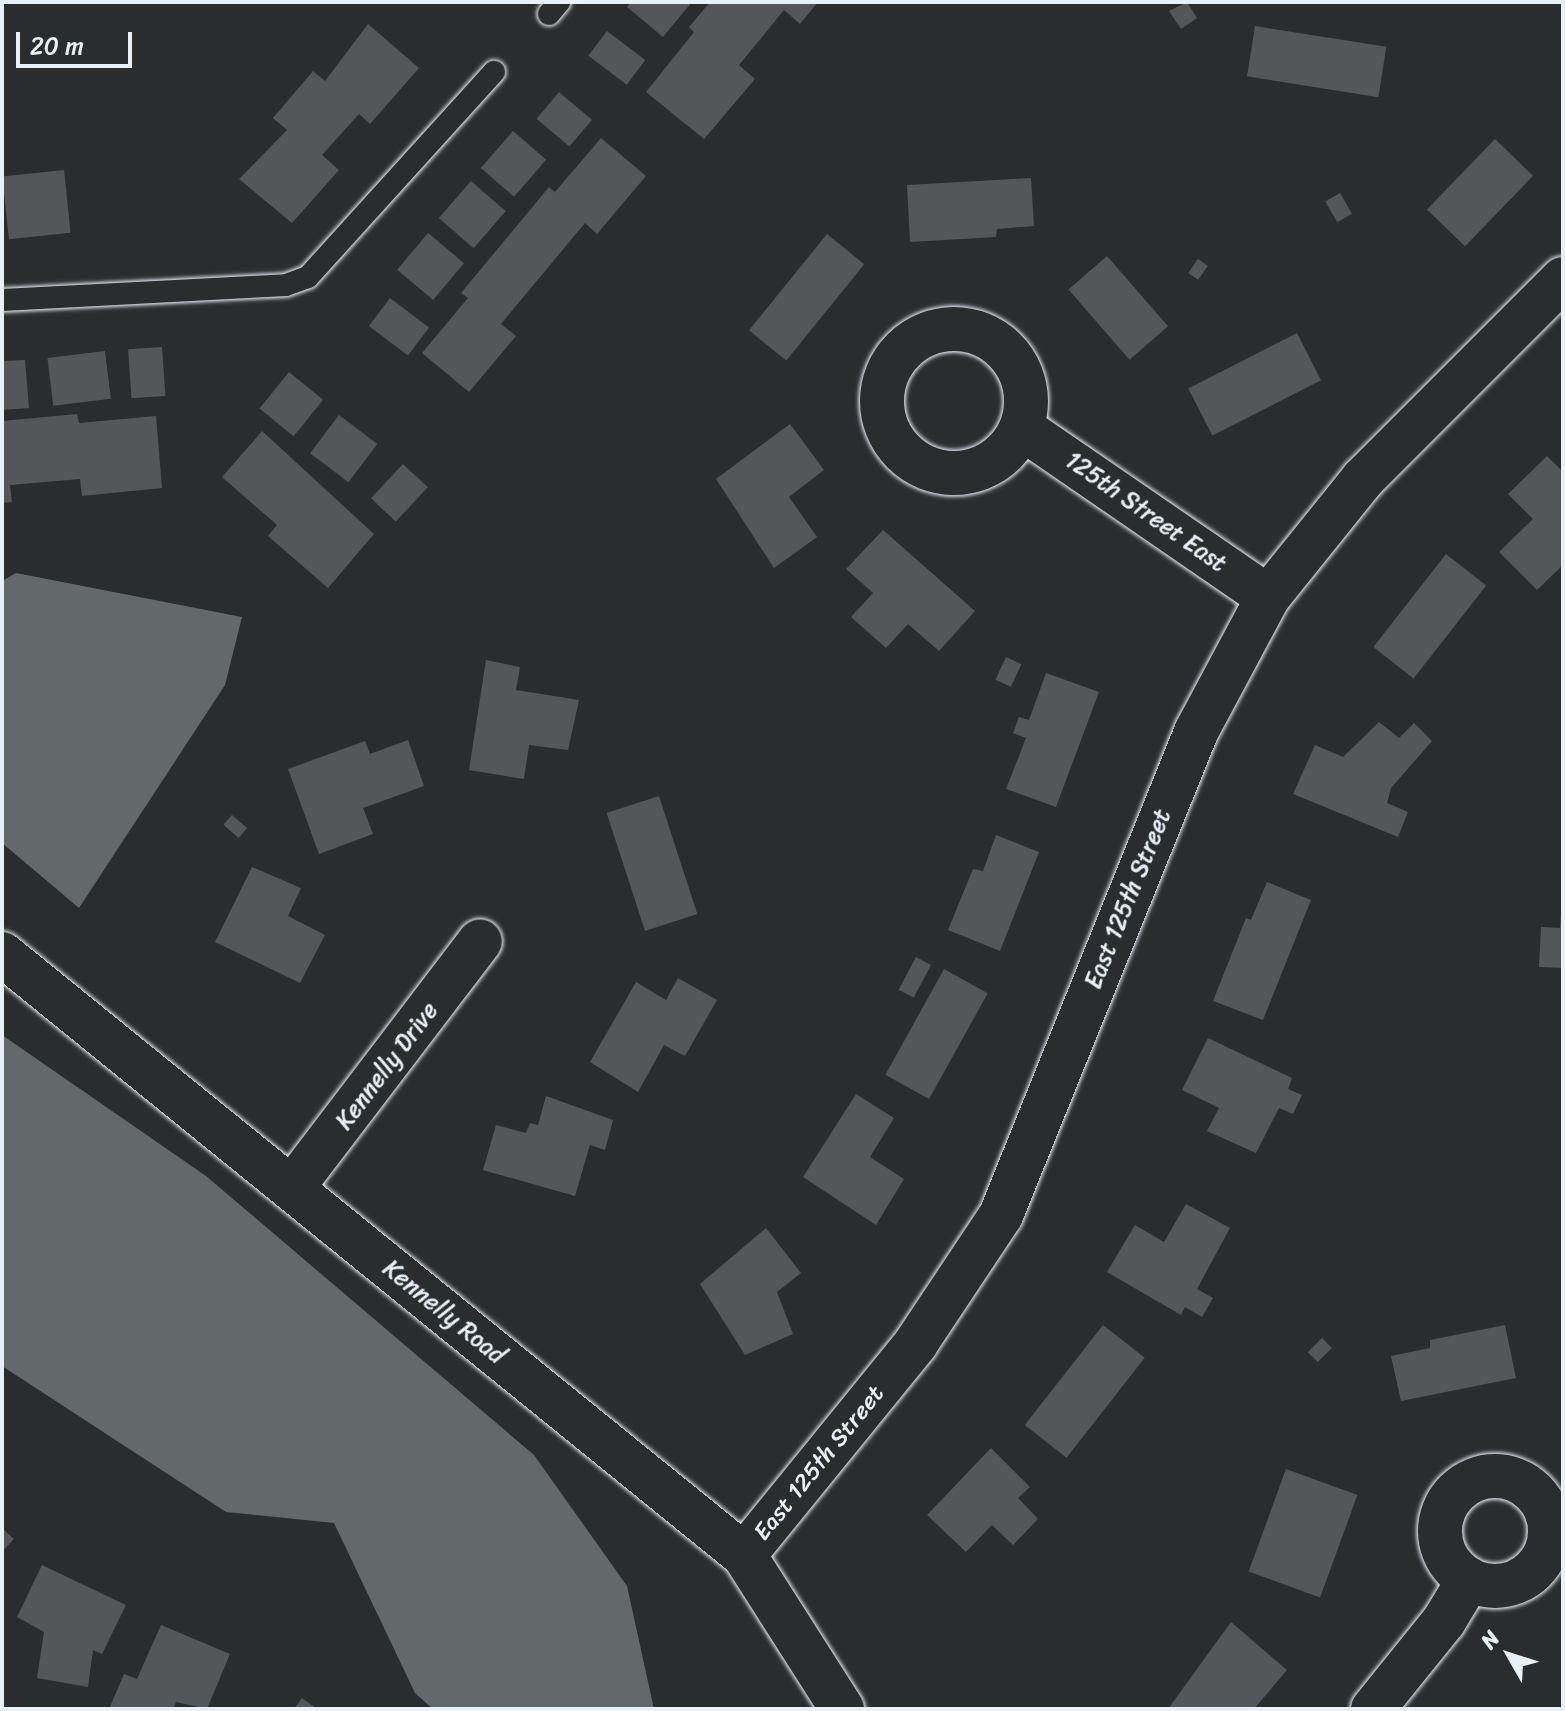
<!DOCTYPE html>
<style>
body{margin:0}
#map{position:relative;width:1565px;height:1711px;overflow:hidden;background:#2a2d2e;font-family:Sriracha,sans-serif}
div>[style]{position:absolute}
.water>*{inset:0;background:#63686b}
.building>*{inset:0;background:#535759;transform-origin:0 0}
.roads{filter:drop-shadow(0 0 2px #e8f1f8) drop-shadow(0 0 2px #e8f1f8)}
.lane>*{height:22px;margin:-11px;padding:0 11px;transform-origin:11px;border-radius:11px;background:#2a2d2e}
.street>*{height:44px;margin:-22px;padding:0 22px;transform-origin:22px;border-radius:22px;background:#2a2d2e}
.street>.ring{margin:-22px;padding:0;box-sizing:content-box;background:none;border:44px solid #2a2d2e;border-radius:50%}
.secondary>*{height:44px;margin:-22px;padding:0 22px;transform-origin:22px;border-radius:22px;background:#2a2d2e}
span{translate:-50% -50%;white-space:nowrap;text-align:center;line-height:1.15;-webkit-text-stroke:6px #2a2d2e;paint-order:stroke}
.street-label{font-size:24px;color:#e8f1f8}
.frame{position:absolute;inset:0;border:4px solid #e8f1f8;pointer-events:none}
.north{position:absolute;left:1469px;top:1615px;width:80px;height:80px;-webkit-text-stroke:6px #2a2d2e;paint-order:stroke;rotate:309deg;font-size:22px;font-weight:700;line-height:32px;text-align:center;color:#e8f1f8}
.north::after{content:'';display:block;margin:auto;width:28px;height:36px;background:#e8f1f8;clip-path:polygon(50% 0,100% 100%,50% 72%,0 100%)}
.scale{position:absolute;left:16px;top:32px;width:116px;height:36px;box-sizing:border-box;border:4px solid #e8f1f8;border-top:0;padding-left:10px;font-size:24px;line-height:28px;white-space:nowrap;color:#e8f1f8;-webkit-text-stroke:6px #2a2d2e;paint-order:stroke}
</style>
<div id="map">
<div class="water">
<i style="clip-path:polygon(16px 573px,242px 617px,225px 685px,79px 908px,2px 843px,2px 581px)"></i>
<i style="clip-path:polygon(2px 1035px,206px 1176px,534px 1455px,627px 1586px,654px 1709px,433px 1709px,415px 1693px,334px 1523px,226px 1512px,2px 1366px)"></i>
</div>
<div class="building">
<i style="clip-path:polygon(631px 2px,692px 2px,663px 37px,627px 7px)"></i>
<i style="clip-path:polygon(710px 2px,818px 2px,800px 24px,784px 10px,739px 65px,755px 79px,704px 139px,646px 92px,694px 32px,689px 27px)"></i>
<i style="clip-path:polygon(1187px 2px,1197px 18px,1181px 29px,1169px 11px)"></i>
<i style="clip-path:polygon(368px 24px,419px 68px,370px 124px,359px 114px,322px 155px,339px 170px,292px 223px,239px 179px,287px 130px,273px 118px,313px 71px,325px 81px)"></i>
<i style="left:1255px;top:26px;width:133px;height:51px;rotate:9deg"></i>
<i style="left:607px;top:31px;width:48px;height:31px;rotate:37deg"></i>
<i style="left:559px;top:92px;width:43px;height:35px;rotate:40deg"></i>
<i style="left:513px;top:131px;width:44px;height:49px;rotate:41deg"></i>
<i style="clip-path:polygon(601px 138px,646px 176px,597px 234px,585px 223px,501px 324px,516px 336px,469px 392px,422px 353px,468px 298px,461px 293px,549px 187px,555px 192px)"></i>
<i style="left:1495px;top:139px;width:53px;height:98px;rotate:44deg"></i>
<i style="left:64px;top:170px;width:63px;height:62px;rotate:84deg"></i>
<i style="clip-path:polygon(1031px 178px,1034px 226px,997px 229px,996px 237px,910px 242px,907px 185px)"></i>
<i style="left:471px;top:181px;width:46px;height:49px;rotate:41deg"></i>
<i style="left:1340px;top:193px;width:24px;height:17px;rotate:60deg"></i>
<i style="left:428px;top:233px;width:47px;height:48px;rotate:40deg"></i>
<i style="left:827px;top:234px;width:48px;height:124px;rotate:39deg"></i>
<i style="left:1107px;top:256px;width:93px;height:51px;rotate:49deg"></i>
<i style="left:1198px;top:259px;width:12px;height:17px;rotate:35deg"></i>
<i style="left:390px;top:298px;width:49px;height:35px;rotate:37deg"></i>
<i style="left:1297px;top:333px;width:53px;height:122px;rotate:63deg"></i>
<i style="left:162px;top:347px;width:49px;height:34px;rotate:86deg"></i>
<i style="left:105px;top:351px;width:48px;height:58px;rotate:83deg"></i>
<i style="clip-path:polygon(25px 360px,29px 408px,2px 410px,2px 361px)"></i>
<i style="left:289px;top:372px;width:44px;height:47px;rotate:39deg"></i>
<i style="clip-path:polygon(77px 414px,79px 423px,156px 416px,162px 488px,82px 496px,80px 479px,10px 485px,12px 502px,2px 503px,2px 421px)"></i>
<i style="left:339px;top:415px;width:48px;height:48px;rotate:37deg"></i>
<i style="clip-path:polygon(790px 424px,824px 470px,789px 497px,817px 537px,774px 568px,716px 479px)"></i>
<i style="clip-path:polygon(262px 431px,374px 534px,328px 588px,268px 536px,277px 525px,222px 477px)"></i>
<i style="clip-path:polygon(1547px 456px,1563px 472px,1563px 565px,1537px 590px,1499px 552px,1533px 519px,1508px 494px)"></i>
<i style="left:403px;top:464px;width:34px;height:47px;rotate:43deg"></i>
<i style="clip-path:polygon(883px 530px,975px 611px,939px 651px,908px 624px,886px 648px,851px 617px,873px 593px,846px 569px)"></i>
<i style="left:1446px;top:554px;width:51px;height:118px;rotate:38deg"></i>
<i style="left:1006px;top:657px;width:17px;height:25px;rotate:25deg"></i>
<i style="clip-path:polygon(486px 660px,520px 667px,516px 690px,579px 700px,568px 750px,529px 745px,524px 779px,469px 770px)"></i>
<i style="clip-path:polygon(1046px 673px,1099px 692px,1056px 807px,1006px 789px,1026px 738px,1013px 733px,1019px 717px,1029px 720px)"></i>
<i style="clip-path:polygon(1379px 722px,1399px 738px,1414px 723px,1432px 741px,1391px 788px,1387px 803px,1408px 812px,1398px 837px,1293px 794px,1315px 745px,1343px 757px)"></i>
<i style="clip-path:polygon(408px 740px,424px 786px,363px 808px,373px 834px,319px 854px,288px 769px,365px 741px,370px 754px)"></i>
<i style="left:659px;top:796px;width:124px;height:55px;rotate:72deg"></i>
<i style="left:232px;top:815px;width:20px;height:13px;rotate:41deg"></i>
<i style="clip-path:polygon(996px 835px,1039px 852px,1000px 951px,948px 930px,973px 869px,983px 871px)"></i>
<i style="clip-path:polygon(252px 867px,301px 888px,288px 916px,325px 935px,300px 983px,215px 942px)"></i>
<i style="clip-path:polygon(1267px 882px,1311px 900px,1263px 1020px,1213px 1001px,1246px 918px,1251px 920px)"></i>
<i style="clip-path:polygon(1560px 912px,1563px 968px,1539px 967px,1541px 927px,1560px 928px)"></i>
<i style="left:916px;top:957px;width:17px;height:37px;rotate:28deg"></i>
<i style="left:944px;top:969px;width:50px;height:121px;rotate:29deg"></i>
<i style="clip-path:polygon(678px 978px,717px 1000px,685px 1056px,664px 1045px,638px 1092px,590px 1062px,636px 982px,666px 1000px)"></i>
<i style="clip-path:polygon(1208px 1038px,1292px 1078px,1288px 1089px,1302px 1095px,1293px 1114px,1279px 1108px,1256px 1153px,1207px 1131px,1219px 1108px,1182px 1090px)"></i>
<i style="clip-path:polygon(856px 1094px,894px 1118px,870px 1157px,904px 1179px,876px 1225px,803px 1177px)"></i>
<i style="clip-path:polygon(546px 1096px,613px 1120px,605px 1150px,590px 1145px,575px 1196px,483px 1170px,496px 1125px,526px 1133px,530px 1123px,538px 1125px)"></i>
<i style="clip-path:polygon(1186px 1204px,1230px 1228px,1197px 1289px,1213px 1298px,1202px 1317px,1185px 1307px,1181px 1315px,1107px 1272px,1135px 1225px,1164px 1242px)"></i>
<i style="clip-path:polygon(766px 1228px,801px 1273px,777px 1292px,793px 1334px,745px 1355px,700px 1284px)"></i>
<i style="left:1103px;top:1325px;width:53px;height:127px;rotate:38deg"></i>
<i style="clip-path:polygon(1505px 1325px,1516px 1378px,1401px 1401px,1391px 1356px,1430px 1348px,1430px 1340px)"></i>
<i style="left:1322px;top:1338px;width:14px;height:20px;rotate:45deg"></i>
<i style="clip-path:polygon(991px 1448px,1030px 1487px,1018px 1498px,1038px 1519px,1013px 1545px,992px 1525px,966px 1552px,927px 1515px)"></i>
<i style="left:1286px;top:1469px;width:76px;height:109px;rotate:20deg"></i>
<i style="clip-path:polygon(2px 1528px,14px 1539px,2px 1552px)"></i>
<i style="clip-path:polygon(42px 1565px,126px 1605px,102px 1654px,93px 1650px,88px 1687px,37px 1678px,44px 1632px,17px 1617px)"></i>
<i style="clip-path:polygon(1231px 1622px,1287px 1670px,1254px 1709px,1168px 1709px)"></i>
<i style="clip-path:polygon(161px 1625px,230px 1654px,207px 1709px,176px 1702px,173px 1709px,109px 1709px,124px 1674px,137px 1679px)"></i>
<i style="clip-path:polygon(302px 1698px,317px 1709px,294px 1709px)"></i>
</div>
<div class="roads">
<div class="lane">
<i style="left:549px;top:14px;width:16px;rotate:-50deg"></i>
<i style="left:2px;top:300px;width:284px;rotate:-3deg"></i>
<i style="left:286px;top:285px;width:23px;rotate:-20deg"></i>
<i style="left:308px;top:277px;width:277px;rotate:-47.8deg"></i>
</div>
<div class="street">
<i class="ring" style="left:882px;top:329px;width:100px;height:100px"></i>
<i style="left:1022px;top:428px;width:298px;rotate:34.5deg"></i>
<i style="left:292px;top:1188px;width:310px;rotate:-52.7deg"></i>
<i class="ring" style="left:1440px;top:1476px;width:66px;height:66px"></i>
<i style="left:744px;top:1555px;width:273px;rotate:-50.9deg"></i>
<i style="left:916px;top:1343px;width:154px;rotate:-56.4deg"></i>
<i style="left:1001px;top:1215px;width:521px;rotate:-68.01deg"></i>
<i style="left:1196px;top:732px;width:153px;rotate:-61.9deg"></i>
<i style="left:1268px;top:597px;width:151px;rotate:-51.2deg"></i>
<i style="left:1363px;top:479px;width:283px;rotate:-45deg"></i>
<i style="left:1373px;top:1709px;width:113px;rotate:-51.1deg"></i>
<i style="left:1444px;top:1621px;width:47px;rotate:-59deg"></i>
</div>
<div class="secondary">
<i style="left:2px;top:954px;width:955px;rotate:39.01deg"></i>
<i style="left:744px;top:1555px;width:183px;rotate:57.5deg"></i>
</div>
</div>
<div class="street-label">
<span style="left:1146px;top:512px;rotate:35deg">125th Street East</span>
<span style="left:1128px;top:899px;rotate:-68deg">East 125th Street</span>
<span style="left:387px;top:1066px;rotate:-53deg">Kennelly Drive</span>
<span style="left:444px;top:1312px;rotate:39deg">Kennelly Road</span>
<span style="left:819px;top:1463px;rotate:-51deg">East 125th Street</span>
</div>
<div class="frame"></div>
<div class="north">N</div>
<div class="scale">20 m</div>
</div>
